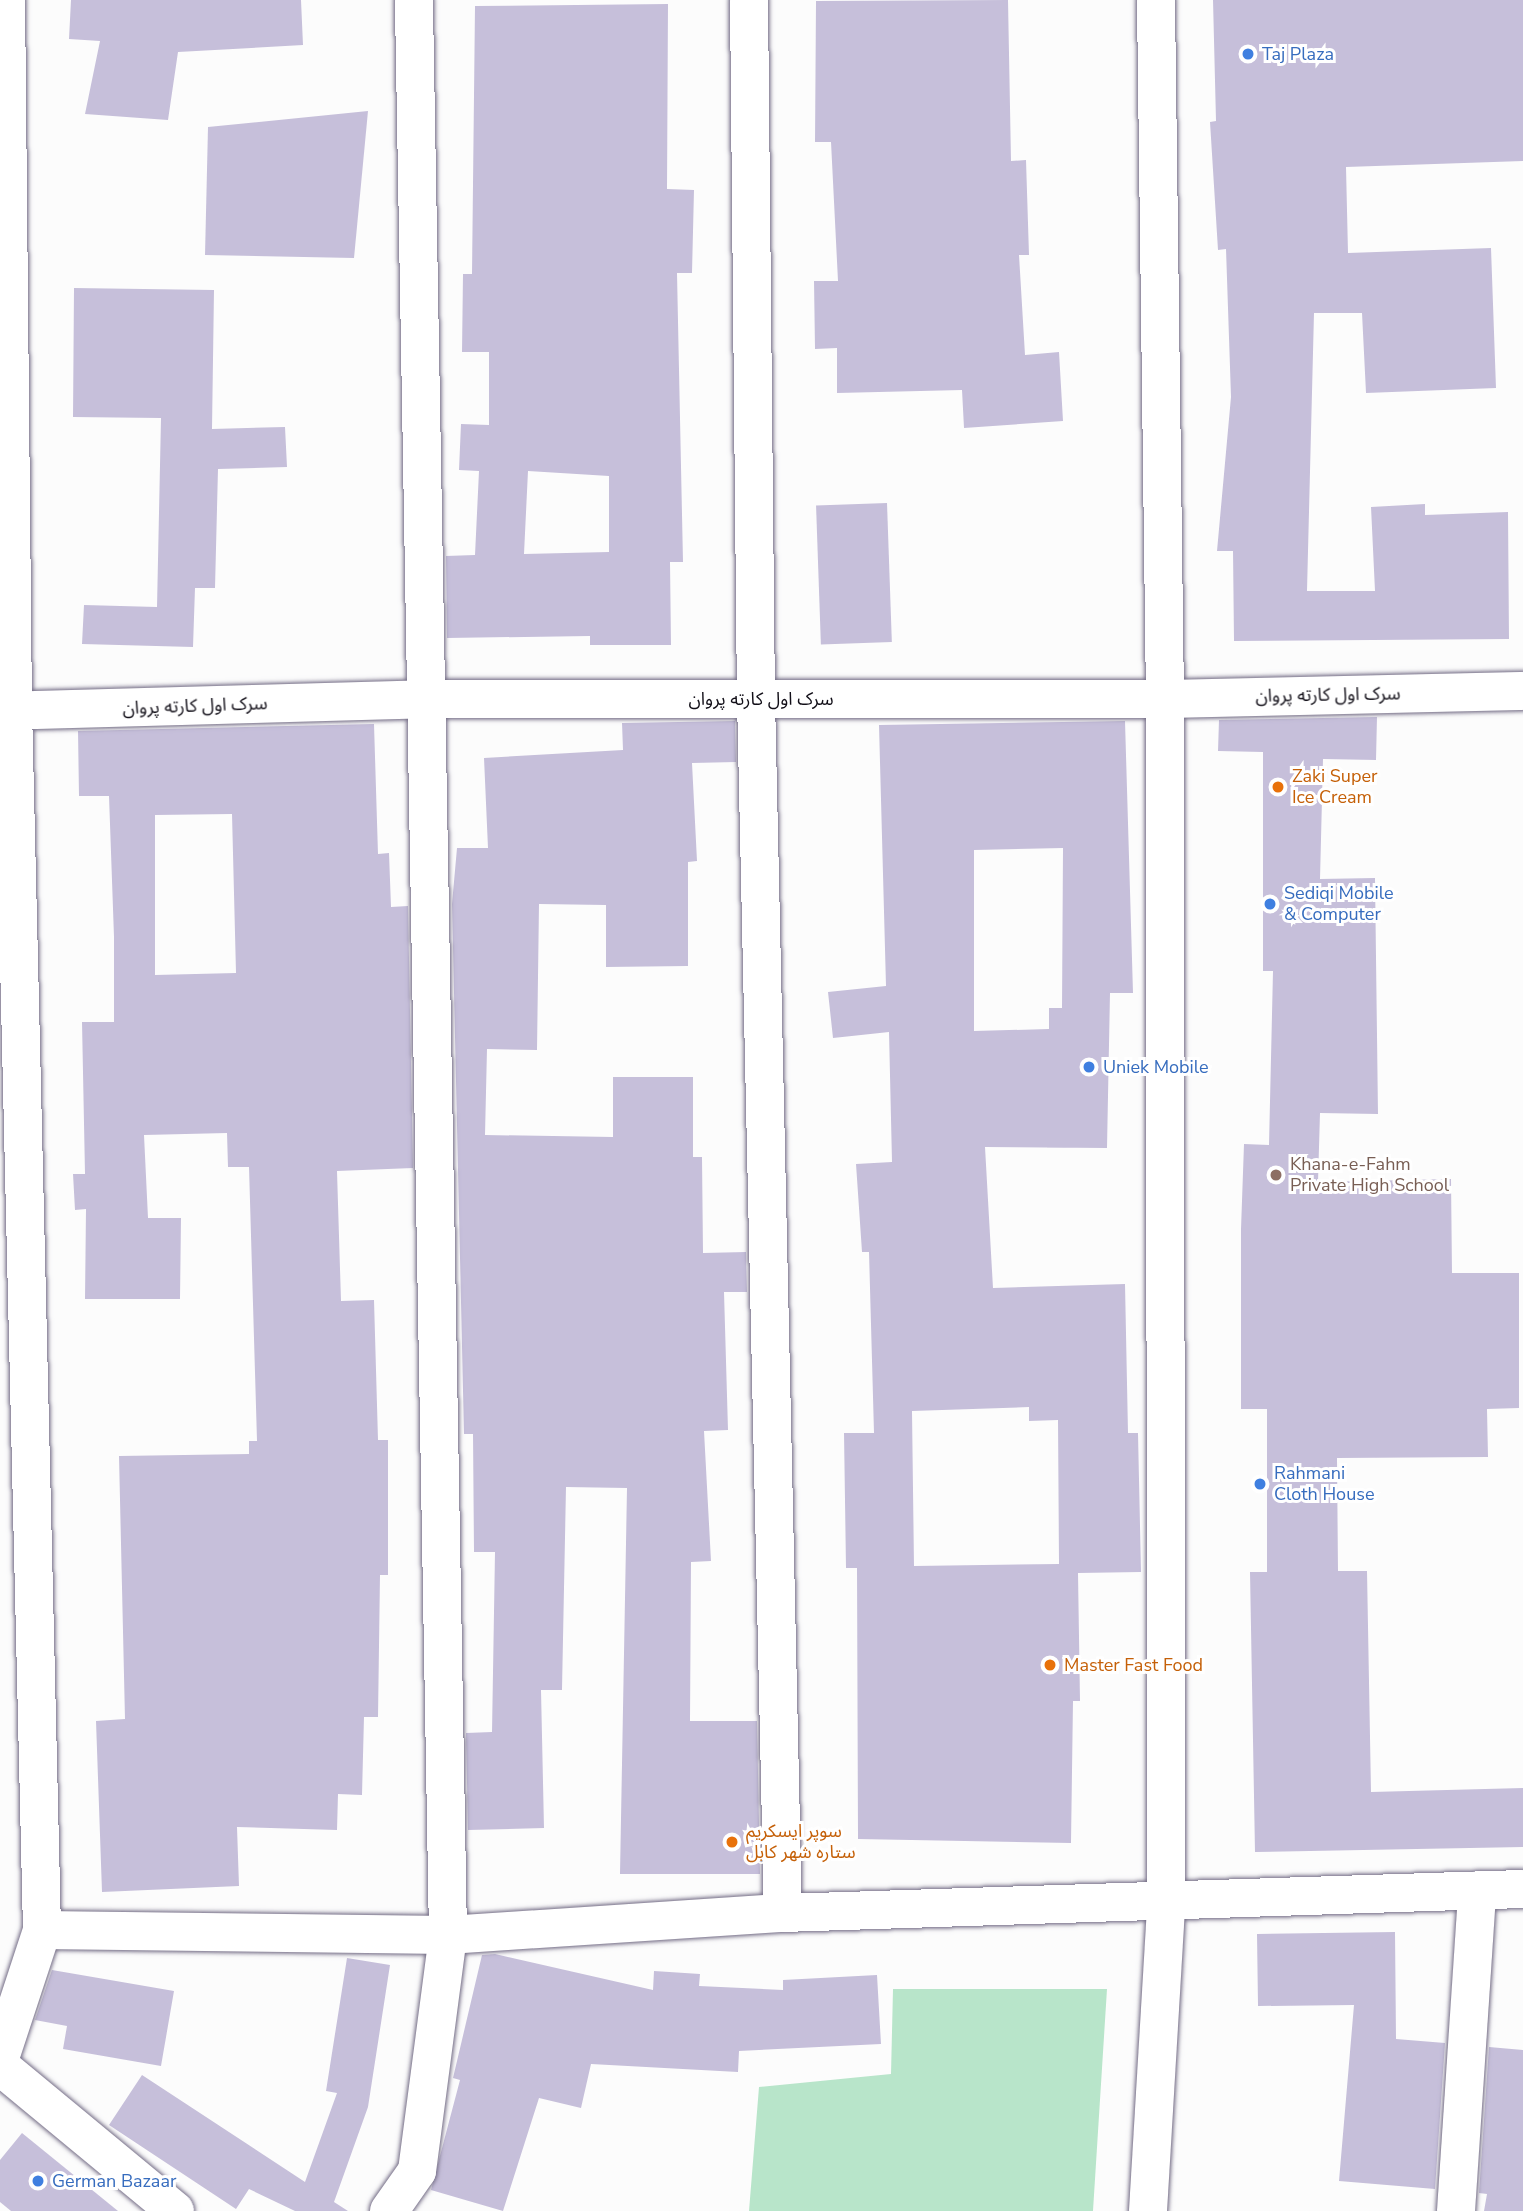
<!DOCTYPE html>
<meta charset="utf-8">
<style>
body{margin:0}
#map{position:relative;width:1523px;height:2211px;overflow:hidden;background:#fcfcfc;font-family:"Nunito Sans","Noto Sans Arabic",sans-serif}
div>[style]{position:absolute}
.green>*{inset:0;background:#b8e5ca}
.building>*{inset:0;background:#c6bfda;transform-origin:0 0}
.roads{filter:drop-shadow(0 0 2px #746d86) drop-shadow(0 0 2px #746d86)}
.minor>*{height:38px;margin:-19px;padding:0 19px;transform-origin:19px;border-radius:19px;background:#fff}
.major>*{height:38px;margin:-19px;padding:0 19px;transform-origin:19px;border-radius:19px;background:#fff}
.dots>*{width:19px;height:19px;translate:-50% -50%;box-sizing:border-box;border:4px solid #fff;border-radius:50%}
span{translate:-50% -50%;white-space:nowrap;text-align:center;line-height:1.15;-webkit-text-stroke:6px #fff;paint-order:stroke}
.shop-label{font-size:18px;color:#366cbe}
.left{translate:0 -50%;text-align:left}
.street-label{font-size:18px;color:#120f18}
.food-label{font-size:18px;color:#c56008}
.education-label{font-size:18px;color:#785e54}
</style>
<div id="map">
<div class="green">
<i style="clip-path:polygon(893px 1989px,1107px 1989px,1093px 2211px,749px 2211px,759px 2087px,891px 2074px)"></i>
</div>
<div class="building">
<i style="clip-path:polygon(71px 0,301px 0,303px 45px,178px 52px,168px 120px,85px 114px,100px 41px,69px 39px)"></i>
<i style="clip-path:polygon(1008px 0,1011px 161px,1026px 160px,1029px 255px,1019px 255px,1025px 355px,1059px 352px,1063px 421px,964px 428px,962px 390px,837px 393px,837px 348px,815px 349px,814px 281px,838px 281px,831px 142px,815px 142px,816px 1px)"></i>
<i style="clip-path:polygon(1213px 0,1523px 0,1523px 161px,1346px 167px,1348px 253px,1491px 248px,1496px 388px,1366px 393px,1362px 313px,1314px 313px,1307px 591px,1375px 591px,1371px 507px,1425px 504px,1425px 515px,1508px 512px,1509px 639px,1234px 641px,1233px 551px,1217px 551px,1231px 397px,1226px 249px,1218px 250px,1210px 122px,1216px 121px)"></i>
<i style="clip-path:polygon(evenodd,668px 4px,667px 189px,694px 190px,692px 273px,677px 273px,683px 562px,670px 562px,671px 645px,590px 645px,590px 636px,447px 638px,446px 556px,475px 555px,479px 471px,459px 470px,461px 424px,489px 425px,489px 352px,462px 352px,463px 274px,472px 274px,475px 6px,668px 4px,528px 471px,609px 476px,609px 552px,524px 554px,528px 471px)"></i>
<i style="clip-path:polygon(368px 111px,354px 258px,205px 255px,208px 127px)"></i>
<i style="clip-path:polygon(74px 288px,214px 290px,212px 429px,285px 427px,287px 467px,218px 469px,215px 588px,195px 588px,193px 647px,82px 644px,84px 605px,157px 607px,161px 418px,73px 417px)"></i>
<i style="left:887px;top:503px;width:139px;height:71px;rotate:88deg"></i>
<i style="clip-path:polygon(1377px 717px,1376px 760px,1323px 759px,1320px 879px,1375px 878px,1378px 1114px,1320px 1113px,1318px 1182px,1451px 1179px,1452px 1273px,1519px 1273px,1519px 1408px,1487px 1409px,1488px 1457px,1337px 1458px,1338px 1571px,1367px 1571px,1371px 1792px,1523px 1788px,1523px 1847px,1255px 1852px,1250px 1572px,1267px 1572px,1267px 1409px,1241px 1409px,1241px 1229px,1244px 1144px,1269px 1145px,1273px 971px,1263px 971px,1263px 752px,1218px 751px,1219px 720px)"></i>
<i style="clip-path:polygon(735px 721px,736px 762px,692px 763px,697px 861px,688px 862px,688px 966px,606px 967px,606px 905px,539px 904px,537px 1050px,487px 1049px,485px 1135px,613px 1137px,613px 1077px,693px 1077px,693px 1157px,702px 1157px,703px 1253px,746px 1252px,747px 1292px,724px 1292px,728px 1430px,704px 1431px,711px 1561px,691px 1562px,690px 1721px,757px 1721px,760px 1874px,620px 1874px,627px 1488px,566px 1487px,562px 1690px,541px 1690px,544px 1828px,468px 1830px,466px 1733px,492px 1732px,495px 1552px,474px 1552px,473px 1434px,464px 1434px,452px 904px,457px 848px,488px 848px,484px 758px,623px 750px,622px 723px)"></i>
<i style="clip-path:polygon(evenodd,1125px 721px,1133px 993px,1110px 993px,1107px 1148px,985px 1147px,993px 1288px,1125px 1284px,1128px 1433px,1138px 1433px,1141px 1572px,1078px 1573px,1080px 1701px,1073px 1701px,1071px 1843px,858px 1839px,857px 1568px,846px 1568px,844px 1433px,874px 1433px,869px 1252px,862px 1252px,856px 1164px,892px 1162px,889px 1032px,833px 1038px,828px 992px,886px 986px,879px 725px,1125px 721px,1063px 848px,1062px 1008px,1049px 1008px,1049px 1029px,974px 1031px,974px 850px,1063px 848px,1125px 721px,1029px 1407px,1029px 1421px,1058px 1420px,1059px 1564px,914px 1566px,912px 1411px,1029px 1407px)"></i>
<i style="clip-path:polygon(evenodd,374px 724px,378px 854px,389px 853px,391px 907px,408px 906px,413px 1168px,337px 1171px,341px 1301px,374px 1300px,378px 1440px,388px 1440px,388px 1575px,380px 1575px,378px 1717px,364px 1717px,362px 1795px,338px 1794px,337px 1830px,237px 1827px,239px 1886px,102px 1892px,96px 1721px,125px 1719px,119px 1456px,249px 1454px,249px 1441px,257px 1441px,249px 1167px,228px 1167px,227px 1133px,144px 1135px,148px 1218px,181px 1218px,180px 1299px,85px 1299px,86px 1209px,75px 1210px,73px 1174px,85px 1174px,82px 1022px,114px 1022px,114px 937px,109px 796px,79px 796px,78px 731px,374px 724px,232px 814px,236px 973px,155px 975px,155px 815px,232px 814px)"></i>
<i style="clip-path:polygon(1395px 1932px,1396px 2039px,1445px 2043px,1435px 2189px,1339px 2181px,1354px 2005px,1258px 2006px,1257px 1934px)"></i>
<i style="clip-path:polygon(495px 1954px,653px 1990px,654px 1971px,700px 1974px,699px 1986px,783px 1990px,783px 1980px,877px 1975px,881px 2044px,739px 2051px,738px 2072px,591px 2064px,581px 2108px,539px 2098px,503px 2211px,431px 2190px,460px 2080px,453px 2078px,482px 1955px)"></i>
<i style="clip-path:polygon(347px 1958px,390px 1965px,368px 2107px,334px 2202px,348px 2211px,295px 2211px,249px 2189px,236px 2209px,109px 2125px,142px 2075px,305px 2182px,337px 2093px,326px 2091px)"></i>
<i style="clip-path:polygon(52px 1970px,174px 1991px,161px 2066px,63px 2049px,67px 2026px,35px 2020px)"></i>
<i style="clip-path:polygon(1489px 2047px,1523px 2050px,1523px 2211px,1484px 2211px,1487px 2194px,1479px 2193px)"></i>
<i style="clip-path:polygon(22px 2133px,118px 2211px,11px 2211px,0 2202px,0 2160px)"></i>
</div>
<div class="roads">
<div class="minor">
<i style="left:749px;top:0;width:699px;rotate:89.43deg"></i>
<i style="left:756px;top:699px;width:1214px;rotate:88.73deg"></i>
<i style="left:0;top:711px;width:425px;rotate:-1.6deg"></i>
<i style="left:425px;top:699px;width:740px"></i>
<i style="left:1165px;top:699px;width:358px;rotate:-1.3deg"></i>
<i style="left:42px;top:1930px;width:406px;rotate:0.7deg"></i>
<i style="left:448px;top:1935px;width:336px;rotate:-3.8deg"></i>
<i style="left:783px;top:1913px;width:740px;rotate:-1.86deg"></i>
<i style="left:0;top:2066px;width:227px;rotate:39.6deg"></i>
<i style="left:389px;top:2211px;width:49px;rotate:-55deg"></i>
<i style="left:417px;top:2171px;width:238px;rotate:-82.5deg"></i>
<i style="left:448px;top:1935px;width:1935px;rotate:-91.01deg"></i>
<i style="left:1456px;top:2211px;width:321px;rotate:-86.2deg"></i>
</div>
<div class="major">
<i style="left:0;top:2058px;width:135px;rotate:-71.8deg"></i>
<i style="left:42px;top:1930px;width:1219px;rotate:-91.36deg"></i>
<i style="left:13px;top:711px;width:711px;rotate:-90.56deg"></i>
<i style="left:1148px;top:2211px;width:308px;rotate:-86.6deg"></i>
<i style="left:1166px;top:1904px;width:1205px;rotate:-90.05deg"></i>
<i style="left:1165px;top:699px;width:699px;rotate:-90.74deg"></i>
</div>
</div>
<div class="dots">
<i style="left:1248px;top:54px;background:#3f7fe0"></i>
<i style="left:1278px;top:787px;background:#e8710a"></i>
<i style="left:1270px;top:904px;background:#3f7fe0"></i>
<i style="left:1089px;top:1067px;background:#3f7fe0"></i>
<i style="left:1276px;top:1175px;background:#8d6e63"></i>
<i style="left:1260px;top:1484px;background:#3f7fe0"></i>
<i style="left:1050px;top:1665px;background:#e8710a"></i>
<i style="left:732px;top:1842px;background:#e8710a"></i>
<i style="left:38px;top:2181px;background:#3f7fe0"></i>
</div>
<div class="shop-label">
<span class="left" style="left:1262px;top:54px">Taj Plaza</span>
<span class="left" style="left:1284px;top:904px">Sediqi Mobile<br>&amp; Computer</span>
<span class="left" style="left:1103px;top:1067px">Uniek Mobile</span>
<span class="left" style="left:1274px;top:1484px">Rahmani<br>Cloth House</span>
<span class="left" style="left:52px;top:2181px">German Bazaar</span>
</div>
<div class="street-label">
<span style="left:1328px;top:695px;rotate:-1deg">سرک اول کارته پروان</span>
<span style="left:761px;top:699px">سرک اول کارته پروان</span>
<span style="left:195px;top:706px;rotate:-2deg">سرک اول کارته پروان</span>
</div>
<div class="food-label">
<span class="left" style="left:1292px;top:787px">Zaki Super<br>Ice Cream</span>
<span class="left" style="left:1064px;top:1665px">Master Fast Food</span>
<span class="left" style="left:746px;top:1842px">سوپر ایسکریم<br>ستاره شهر کابل</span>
</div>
<div class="education-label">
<span class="left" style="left:1290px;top:1175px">Khana-e-Fahm<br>Private High School</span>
</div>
</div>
